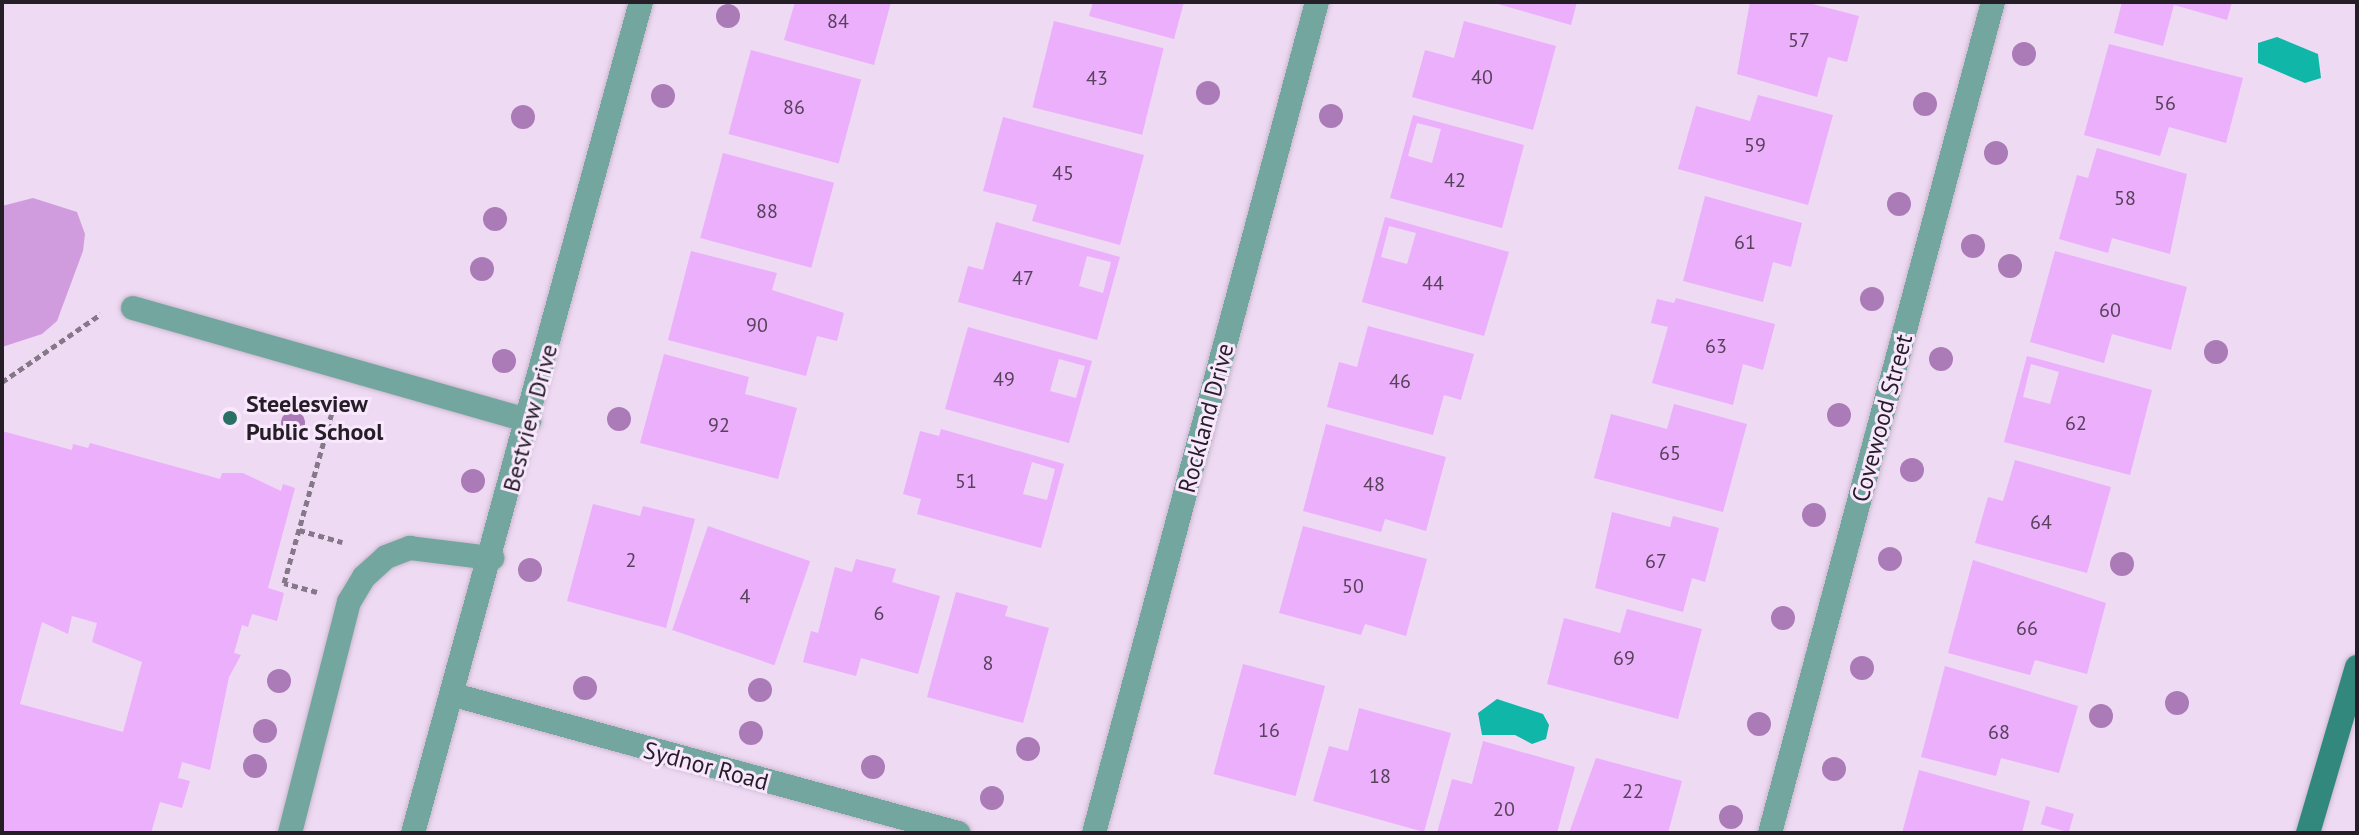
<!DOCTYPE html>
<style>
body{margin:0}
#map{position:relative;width:2359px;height:835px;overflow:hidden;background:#eedaf3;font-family:"PT Sans",sans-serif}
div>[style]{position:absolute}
.green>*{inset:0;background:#d19cde}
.water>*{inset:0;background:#10b7a8}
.building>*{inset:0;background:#ecaffb;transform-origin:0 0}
.path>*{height:5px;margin-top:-2.5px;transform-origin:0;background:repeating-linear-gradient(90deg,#857888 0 6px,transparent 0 10px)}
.roads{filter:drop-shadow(0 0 2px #cab8ce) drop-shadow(0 0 2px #cab8ce)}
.lane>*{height:24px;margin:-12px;padding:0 12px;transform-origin:12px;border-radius:12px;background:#73a69e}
.street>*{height:24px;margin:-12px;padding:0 12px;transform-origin:12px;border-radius:12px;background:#73a69e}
.secondary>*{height:24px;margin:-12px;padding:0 12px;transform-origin:12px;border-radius:12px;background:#32887d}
.trees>*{width:24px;height:24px;margin:-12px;border-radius:50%;background:#ab7bb7}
.dots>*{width:22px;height:22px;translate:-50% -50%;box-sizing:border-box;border:4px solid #f9e8fd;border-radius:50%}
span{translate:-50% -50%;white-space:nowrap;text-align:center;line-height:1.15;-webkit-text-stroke:6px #f9e8fd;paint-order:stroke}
.number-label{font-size:20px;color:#57425c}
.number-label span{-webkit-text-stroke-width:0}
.poi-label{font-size:24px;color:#251e27;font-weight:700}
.left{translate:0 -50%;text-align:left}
.street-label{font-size:24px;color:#251e27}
.frame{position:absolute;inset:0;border:4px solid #251e27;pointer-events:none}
</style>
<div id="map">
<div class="green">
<i style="clip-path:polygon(33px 198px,77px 212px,85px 234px,83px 251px,57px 321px,42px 334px,2px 347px,2px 206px)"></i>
</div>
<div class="water">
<i style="clip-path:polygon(2277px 37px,2318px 54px,2321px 78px,2305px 83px,2258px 63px,2258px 43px)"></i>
<i style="clip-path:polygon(1497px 699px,1543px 714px,1549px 725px,1546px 739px,1532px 744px,1515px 735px,1482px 735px,1478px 713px)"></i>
</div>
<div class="building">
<i style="clip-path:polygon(795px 2px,891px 2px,874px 65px,784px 40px)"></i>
<i style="clip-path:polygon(1093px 2px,1184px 2px,1174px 39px,1089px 16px)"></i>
<i style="clip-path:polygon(1491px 2px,1577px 2px,1571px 25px)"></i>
<i style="clip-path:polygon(1750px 2px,1805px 2px,1859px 16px,1847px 62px,1828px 57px,1817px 97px,1737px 74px)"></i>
<i style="clip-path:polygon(2122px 2px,2232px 2px,2227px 20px,2174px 5px,2163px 46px,2114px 33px)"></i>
<i style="left:1054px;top:21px;width:113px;height:89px;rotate:14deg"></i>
<i style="clip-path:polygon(1464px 21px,1556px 46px,1533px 130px,1412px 97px,1425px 50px,1454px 58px)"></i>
<i style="clip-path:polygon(2109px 44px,2243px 78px,2226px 143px,2169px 127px,2160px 156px,2084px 135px)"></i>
<i style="left:751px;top:50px;width:114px;height:87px;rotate:15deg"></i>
<i style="clip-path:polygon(1758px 95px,1833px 115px,1808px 205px,1678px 169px,1696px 106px,1750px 121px)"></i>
<i style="clip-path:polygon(evenodd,1413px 115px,1524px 145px,1502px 228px,1390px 198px,1413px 115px,1417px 123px,1441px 129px,1432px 163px,1408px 156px,1417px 123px)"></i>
<i style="clip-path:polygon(1003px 117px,1144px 155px,1120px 245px,1032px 221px,1037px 205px,983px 191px)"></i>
<i style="clip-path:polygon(2097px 148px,2187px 174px,2170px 254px,2112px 238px,2108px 253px,2059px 239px,2077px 175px,2088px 178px)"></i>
<i style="left:723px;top:153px;width:115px;height:88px;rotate:15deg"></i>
<i style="clip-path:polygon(1705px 196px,1802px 223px,1791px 267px,1773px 262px,1763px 302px,1683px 281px)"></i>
<i style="clip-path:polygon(evenodd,1385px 217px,1509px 252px,1484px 336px,1362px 302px,1385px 217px,1389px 226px,1416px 233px,1407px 264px,1381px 257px,1389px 226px)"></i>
<i style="clip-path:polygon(evenodd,996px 222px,1120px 257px,1097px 340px,958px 302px,968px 266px,983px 270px,996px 222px,1087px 256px,1111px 262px,1103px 293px,1079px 286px,1087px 256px)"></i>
<i style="clip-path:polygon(691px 251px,777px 273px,772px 290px,844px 313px,837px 341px,817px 336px,806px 376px,668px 340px)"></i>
<i style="clip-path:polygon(2055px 251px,2187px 287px,2171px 350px,2112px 334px,2104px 363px,2030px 342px)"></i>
<i style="clip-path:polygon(1676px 298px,1775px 324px,1763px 370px,1743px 364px,1733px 405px,1652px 383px,1668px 327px,1651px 323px,1657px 299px,1674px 303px)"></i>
<i style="clip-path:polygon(1368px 326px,1474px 354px,1461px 400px,1444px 395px,1433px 435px,1327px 407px,1339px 362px,1357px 367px)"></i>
<i style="clip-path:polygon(evenodd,968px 327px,1092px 361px,1069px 443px,945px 409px,968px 327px,1059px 359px,1085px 366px,1076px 398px,1050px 391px,1059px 359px)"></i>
<i style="clip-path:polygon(664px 354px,749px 377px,745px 394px,797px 408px,778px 479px,640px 443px)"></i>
<i style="clip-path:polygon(evenodd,2027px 356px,2152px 390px,2130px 475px,2004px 442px,2027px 356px,2031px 364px,2059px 372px,2050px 404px,2023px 397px,2031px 364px)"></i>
<i style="clip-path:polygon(1674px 404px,1747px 424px,1723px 512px,1594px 478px,1611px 414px,1667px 429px)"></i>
<i style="clip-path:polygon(1326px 424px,1446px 457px,1426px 531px,1385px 519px,1381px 532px,1303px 511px)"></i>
<i style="clip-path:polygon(evenodd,941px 429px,1064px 464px,1041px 548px,917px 514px,921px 499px,903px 494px,920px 431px,939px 436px,941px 429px,1032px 462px,1055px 469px,1047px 500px,1023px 494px,1032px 462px)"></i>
<i style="clip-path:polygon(evenodd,2px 431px,72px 450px,73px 444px,88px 448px,90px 443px,220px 479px,222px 473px,243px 473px,281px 491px,283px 484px,295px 488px,268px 588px,284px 593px,277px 621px,252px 614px,248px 627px,242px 625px,234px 653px,241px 655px,229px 677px,210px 770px,182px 762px,178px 778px,190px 781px,182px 808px,160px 802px,151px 833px,2px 833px,2px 431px,72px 616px,97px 623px,92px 642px,142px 662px,123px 732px,20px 704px,42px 622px,68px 634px,72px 616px)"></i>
<i style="clip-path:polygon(2015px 460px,2111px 487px,2087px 573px,1975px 543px,1988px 497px,2003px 501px)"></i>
<i style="clip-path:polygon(593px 504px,640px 516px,643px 506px,695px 519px,666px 628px,567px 601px)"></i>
<i style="clip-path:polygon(1612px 512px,1670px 527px,1673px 516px,1719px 528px,1705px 582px,1692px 578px,1683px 612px,1595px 588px)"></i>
<i style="left:708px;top:526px;width:108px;height:110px;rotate:19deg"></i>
<i style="clip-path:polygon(1303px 526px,1427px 559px,1406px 636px,1365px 624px,1361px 635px,1279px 613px)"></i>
<i style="clip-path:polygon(856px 559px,896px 569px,892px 582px,940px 596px,918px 674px,861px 658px,856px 676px,803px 662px,811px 631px,818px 633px,835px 567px,852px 572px)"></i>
<i style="clip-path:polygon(1973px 560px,2106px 603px,2087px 674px,2035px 660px,2030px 675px,1948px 653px)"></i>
<i style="clip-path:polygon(956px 592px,1008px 606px,1005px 616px,1049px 628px,1023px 723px,927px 697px)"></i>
<i style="clip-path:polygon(1627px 609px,1702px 629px,1678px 719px,1547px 684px,1564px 618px,1620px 633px)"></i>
<i style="left:1243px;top:664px;width:85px;height:114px;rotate:15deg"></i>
<i style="clip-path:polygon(1945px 666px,2078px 706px,2059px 773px,2001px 758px,1996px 776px,1921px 757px)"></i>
<i style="clip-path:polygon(1359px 708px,1451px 733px,1424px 832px,1313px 801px,1329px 746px,1348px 751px)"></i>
<i style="clip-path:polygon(1483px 741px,1575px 767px,1557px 833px,1437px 833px,1452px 779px,1472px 784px)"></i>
<i style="clip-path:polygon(1596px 758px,1682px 781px,1668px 833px,1569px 833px)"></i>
<i style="clip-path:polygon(1919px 770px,2030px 801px,2022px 833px,1902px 833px)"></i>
<i style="left:2046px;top:806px;width:29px;height:19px;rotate:16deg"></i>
</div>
<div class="path">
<i style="left:2px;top:382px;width:120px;rotate:-34.5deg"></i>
<i style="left:299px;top:530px;width:45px;rotate:15.6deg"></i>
<i style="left:317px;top:592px;width:34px;rotate:-165deg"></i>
<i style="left:284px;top:583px;width:188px;rotate:-74.3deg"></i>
</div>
<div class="roads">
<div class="lane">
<i style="left:133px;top:308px;width:412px;rotate:15.9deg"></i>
<i style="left:290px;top:833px;width:238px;rotate:-75.7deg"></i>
<i style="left:349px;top:602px;width:29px;rotate:-59deg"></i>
<i style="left:364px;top:577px;width:30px;rotate:-42deg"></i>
<i style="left:386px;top:557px;width:26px;rotate:-21deg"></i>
<i style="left:410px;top:548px;width:83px;rotate:7deg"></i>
</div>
<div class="street">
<i style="left:454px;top:695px;width:523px;rotate:15.31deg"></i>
<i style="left:413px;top:833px;width:862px;rotate:-74.66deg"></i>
<i style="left:1094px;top:833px;width:860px;rotate:-74.98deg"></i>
<i style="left:1770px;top:833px;width:860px;rotate:-74.98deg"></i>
</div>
<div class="secondary">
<i style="left:2308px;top:833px;width:173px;rotate:-73.6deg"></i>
</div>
</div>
<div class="trees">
<i style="left:728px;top:16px"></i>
<i style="left:2024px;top:54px"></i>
<i style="left:1208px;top:93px"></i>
<i style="left:663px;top:96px"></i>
<i style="left:1925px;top:104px"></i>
<i style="left:1331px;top:116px"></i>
<i style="left:523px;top:117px"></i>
<i style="left:1996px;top:153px"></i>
<i style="left:1899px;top:204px"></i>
<i style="left:495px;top:219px"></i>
<i style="left:1973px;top:246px"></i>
<i style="left:2010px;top:266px"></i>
<i style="left:482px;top:269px"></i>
<i style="left:1872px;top:299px"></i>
<i style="left:2216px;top:352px"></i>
<i style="left:1941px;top:359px"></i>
<i style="left:504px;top:361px"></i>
<i style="left:1839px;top:415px"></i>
<i style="left:619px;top:419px"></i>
<i style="left:293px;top:423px"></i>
<i style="left:1912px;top:470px"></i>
<i style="left:473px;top:481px"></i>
<i style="left:1814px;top:515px"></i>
<i style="left:1890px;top:559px"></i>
<i style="left:2122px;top:564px"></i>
<i style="left:530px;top:570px"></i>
<i style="left:1783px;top:618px"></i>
<i style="left:1862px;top:668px"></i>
<i style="left:279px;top:681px"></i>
<i style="left:585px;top:688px"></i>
<i style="left:760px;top:690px"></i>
<i style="left:2177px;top:703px"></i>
<i style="left:2101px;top:716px"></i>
<i style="left:1759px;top:724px"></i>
<i style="left:265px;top:731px"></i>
<i style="left:751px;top:733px"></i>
<i style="left:1028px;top:749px"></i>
<i style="left:255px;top:766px"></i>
<i style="left:873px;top:767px"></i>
<i style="left:1834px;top:769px"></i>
<i style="left:992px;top:798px"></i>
<i style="left:1731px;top:817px"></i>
</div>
<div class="dots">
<i style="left:230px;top:418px;background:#297067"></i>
</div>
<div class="number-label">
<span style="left:838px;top:21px">84</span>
<span style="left:1799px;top:40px">57</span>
<span style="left:1482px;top:77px">40</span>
<span style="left:1097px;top:78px">43</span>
<span style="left:2165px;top:103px">56</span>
<span style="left:794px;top:107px">86</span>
<span style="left:1755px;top:145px">59</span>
<span style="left:1063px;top:173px">45</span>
<span style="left:1455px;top:180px">42</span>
<span style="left:2125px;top:198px">58</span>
<span style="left:767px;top:211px">88</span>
<span style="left:1745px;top:242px">61</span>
<span style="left:1023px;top:278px">47</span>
<span style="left:1433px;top:283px">44</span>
<span style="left:2110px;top:310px">60</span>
<span style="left:757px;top:325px">90</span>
<span style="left:1716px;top:346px">63</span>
<span style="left:1004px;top:379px">49</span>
<span style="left:1400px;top:381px">46</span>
<span style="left:2076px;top:423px">62</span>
<span style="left:719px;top:425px">92</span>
<span style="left:1670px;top:453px">65</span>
<span style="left:966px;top:481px">51</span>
<span style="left:1374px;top:484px">48</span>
<span style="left:2041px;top:522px">64</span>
<span style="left:631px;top:560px">2</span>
<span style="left:1656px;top:561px">67</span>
<span style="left:1353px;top:586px">50</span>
<span style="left:745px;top:596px">4</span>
<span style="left:879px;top:613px">6</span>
<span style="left:2027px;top:628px">66</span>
<span style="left:1624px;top:658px">69</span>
<span style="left:988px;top:663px">8</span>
<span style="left:1269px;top:730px">16</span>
<span style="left:1999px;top:732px">68</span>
<span style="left:1380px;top:776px">18</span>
<span style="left:1633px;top:791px">22</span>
<span style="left:1504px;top:809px">20</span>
</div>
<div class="poi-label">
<span class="left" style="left:246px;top:418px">Steelesview<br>Public School</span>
</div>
<div class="street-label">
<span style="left:530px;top:418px;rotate:-75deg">Bestview Drive</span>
<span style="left:1206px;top:418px;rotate:-75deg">Rockland Drive</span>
<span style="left:1882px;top:418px;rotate:-75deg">Covewood Street</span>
<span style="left:706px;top:766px;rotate:15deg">Sydnor Road</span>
</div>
<div class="frame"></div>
</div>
